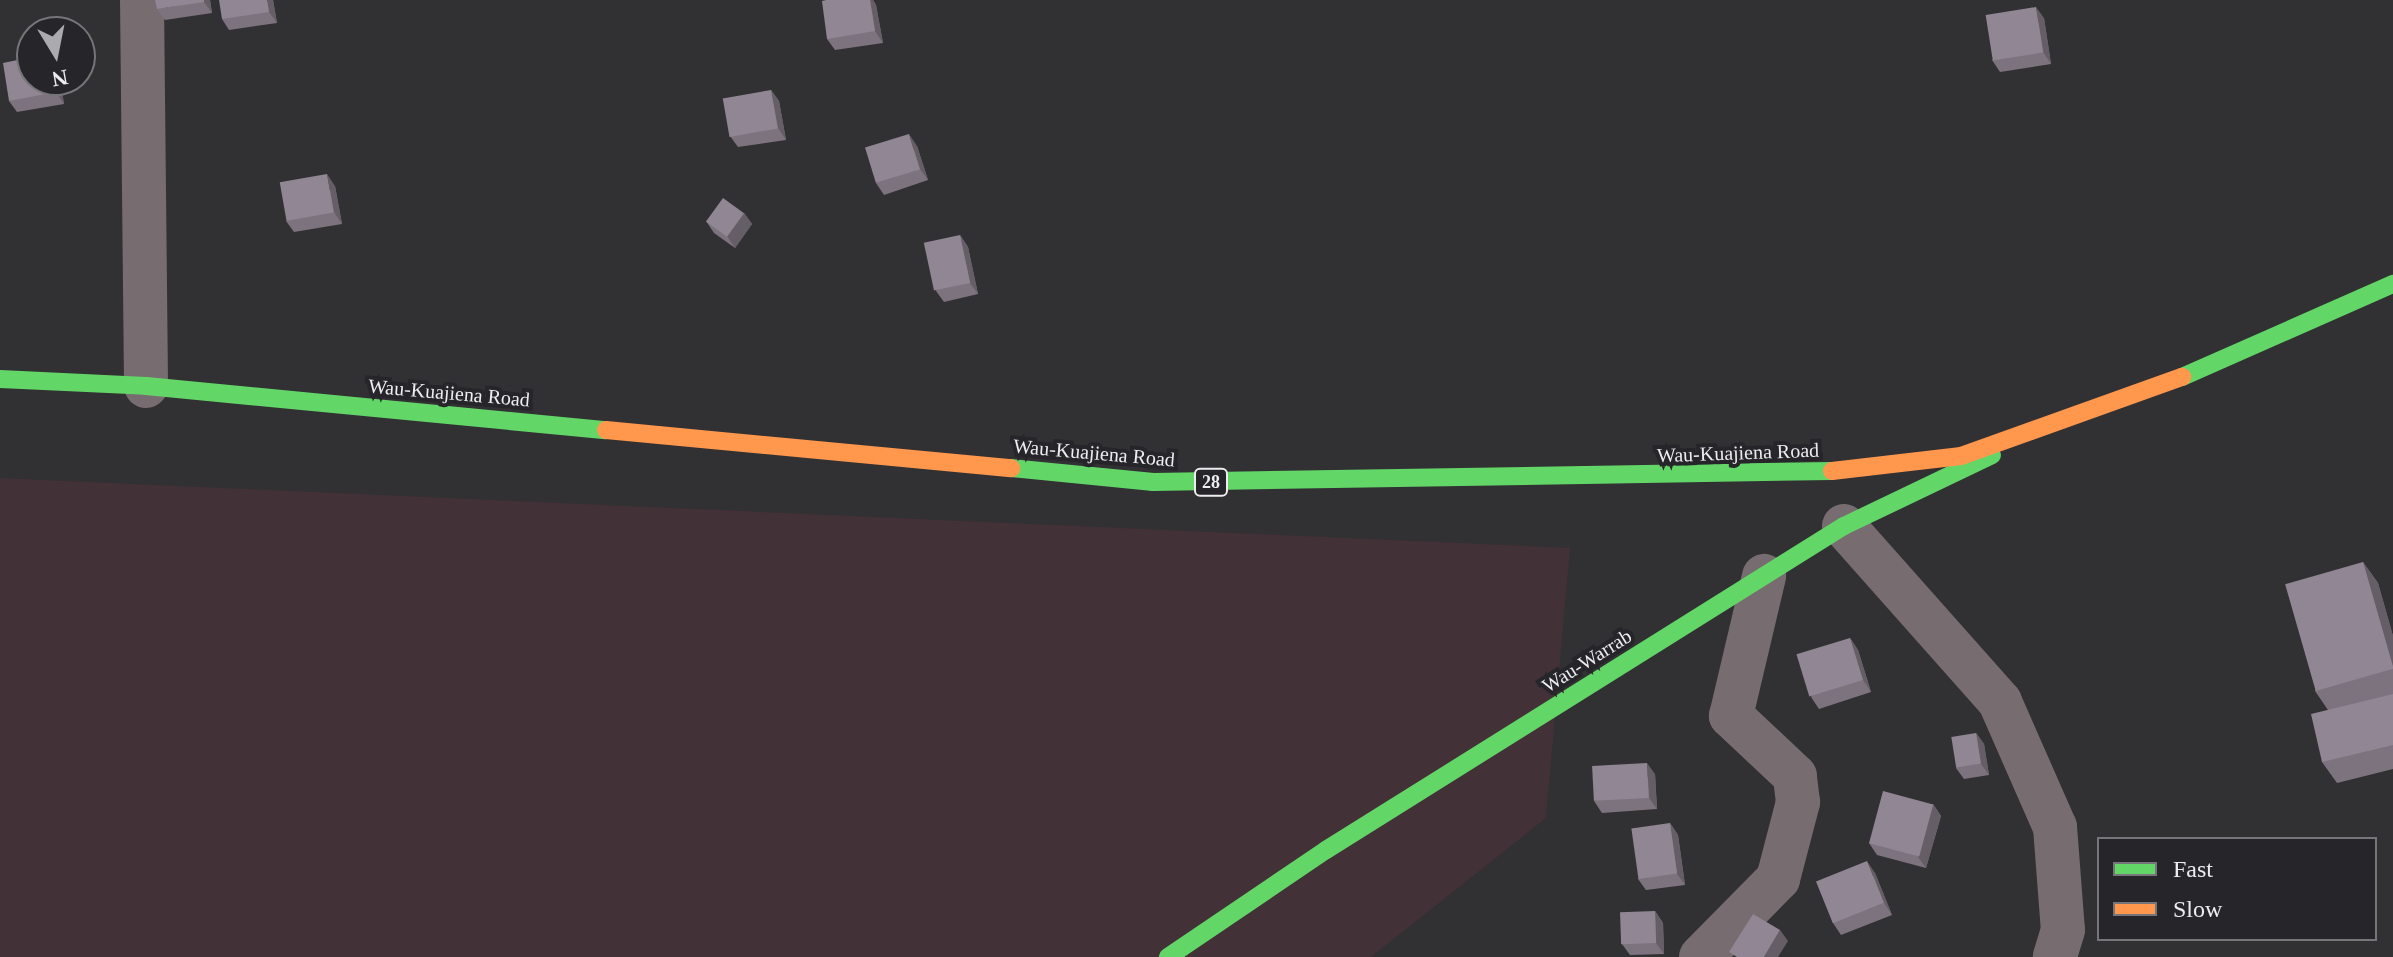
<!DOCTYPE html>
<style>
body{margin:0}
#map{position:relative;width:2393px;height:957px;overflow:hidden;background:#313033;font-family:Georgia,serif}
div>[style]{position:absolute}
.commercial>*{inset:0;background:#423136}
.street>*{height:44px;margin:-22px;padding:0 22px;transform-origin:22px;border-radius:22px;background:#776c6f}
.fast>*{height:18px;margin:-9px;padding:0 9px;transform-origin:9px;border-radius:9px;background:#63d668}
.slow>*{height:18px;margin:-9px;padding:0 9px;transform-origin:9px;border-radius:9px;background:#ff974d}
.wall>*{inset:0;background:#7d737e}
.shaded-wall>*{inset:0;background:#665e67}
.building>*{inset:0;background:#918693;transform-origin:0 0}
span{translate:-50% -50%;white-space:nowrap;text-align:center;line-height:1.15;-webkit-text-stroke:8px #26252a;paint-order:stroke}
.shield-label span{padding:2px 6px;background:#26252a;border:2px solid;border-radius:6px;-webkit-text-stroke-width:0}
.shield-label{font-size:18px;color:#ededf0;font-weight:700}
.street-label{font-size:20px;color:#ededf0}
.legend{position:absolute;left:2097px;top:837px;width:280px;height:104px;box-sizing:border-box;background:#26252a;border:2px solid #767579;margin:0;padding:10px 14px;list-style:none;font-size:24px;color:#ededf0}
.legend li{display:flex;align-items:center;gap:16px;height:40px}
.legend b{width:40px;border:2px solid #767579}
.north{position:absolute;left:16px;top:16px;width:80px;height:80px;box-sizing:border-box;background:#26252a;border:2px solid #767579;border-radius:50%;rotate:170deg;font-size:22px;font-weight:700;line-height:32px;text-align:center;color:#ededf0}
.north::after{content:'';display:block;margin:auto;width:28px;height:36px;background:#ababae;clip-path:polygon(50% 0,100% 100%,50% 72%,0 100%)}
</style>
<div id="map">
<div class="commercial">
<i style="clip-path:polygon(0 478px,1570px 548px,1546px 818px,1371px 957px,0 957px)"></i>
</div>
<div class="street">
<i style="left:142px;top:0;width:386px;rotate:89.4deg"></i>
<i style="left:1844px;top:526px;width:235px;rotate:48.4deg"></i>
<i style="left:2000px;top:702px;width:137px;rotate:66.3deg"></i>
<i style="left:2055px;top:827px;width:103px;rotate:85.6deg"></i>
<i style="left:2063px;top:930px;width:28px;rotate:107deg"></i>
<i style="left:1701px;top:957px;width:110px;rotate:-45.4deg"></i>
<i style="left:1778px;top:879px;width:80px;rotate:-75.4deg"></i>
<i style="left:1798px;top:802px;width:26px;rotate:-97deg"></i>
<i style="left:1795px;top:776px;width:88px;rotate:-136.8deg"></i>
<i style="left:1731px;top:716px;width:144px;rotate:-76.7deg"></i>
</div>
<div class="fast">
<i style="left:2182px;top:377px;width:231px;rotate:-23.8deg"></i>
<i style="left:0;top:379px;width:146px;rotate:2.7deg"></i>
<i style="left:146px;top:386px;width:462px;rotate:5.5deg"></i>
<i style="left:1011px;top:468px;width:143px;rotate:5.6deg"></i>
<i style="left:1153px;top:482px;width:679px;rotate:-0.93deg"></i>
<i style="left:1168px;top:957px;width:191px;rotate:-34.1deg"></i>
<i style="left:1326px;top:850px;width:611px;rotate:-32.03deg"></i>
<i style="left:1844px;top:526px;width:164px;rotate:-25.6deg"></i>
</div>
<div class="slow">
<i style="left:606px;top:430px;width:407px;rotate:5.4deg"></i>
<i style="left:1832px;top:471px;width:130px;rotate:-6.6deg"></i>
<i style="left:1961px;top:456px;width:235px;rotate:-19.7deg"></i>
</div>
<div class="wall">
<i style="clip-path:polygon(210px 0,212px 13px,165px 20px,157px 9px)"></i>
<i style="clip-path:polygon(273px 0,277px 23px,229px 30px,222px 19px)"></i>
<i style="clip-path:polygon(826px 0,873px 0,876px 5px,883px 43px,835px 50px,827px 39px)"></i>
<i style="clip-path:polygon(2044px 18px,2051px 64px,2000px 72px,1992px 60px)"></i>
<i style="clip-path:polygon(60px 80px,64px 104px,17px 112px,9px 101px)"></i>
<i style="clip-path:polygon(771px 90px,779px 101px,786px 140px,738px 147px,730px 136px)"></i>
<i style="clip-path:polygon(917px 146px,928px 180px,884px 195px,876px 183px)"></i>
<i style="clip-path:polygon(335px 186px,342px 224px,294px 232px,286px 221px)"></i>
<i style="clip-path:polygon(744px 213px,752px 224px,735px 248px,714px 233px,706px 221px)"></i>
<i style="clip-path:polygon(960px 235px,968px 247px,978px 294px,944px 302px,936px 291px)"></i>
<i style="clip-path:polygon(2363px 562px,2378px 583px,2393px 636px,2393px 769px,2337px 783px,2322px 762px,2328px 710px,2315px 691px)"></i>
<i style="clip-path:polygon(1850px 638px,1858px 650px,1871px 692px,1819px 709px,1811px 697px)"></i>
<i style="clip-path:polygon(1976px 733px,1984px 744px,1989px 775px,1964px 779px,1956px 768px)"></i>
<i style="clip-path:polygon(1655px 774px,1657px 809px,1602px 813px,1594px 801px)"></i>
<i style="clip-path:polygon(1933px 804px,1941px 816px,1926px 868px,1877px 855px,1869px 843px)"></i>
<i style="clip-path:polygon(1670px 823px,1678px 835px,1685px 885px,1646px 890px,1638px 879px)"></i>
<i style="clip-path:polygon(1875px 873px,1892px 915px,1841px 935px,1833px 923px)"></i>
<i style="clip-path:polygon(1655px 911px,1663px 923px,1664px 954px,1630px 955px,1622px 944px)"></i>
</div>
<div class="shaded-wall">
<i style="clip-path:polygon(204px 0,210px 0,212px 13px,204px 2px)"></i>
<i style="clip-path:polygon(267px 0,273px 0,277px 23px,269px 12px)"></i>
<i style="clip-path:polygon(870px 0,873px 0,876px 5px,883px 43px,875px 31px)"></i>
<i style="clip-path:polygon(2036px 7px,2044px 18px,2051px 64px,2043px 52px)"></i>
<i style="clip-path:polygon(54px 80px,60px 80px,64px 104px,56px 92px)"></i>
<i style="clip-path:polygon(771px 90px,779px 101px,786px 140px,778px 128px)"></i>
<i style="clip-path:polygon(909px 134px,917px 146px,928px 180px,920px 169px)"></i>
<i style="clip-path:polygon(327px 174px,335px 186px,342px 224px,334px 212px)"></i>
<i style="clip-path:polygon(744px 213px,752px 224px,735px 248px,727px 236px)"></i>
<i style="clip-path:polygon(960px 235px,968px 247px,978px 294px,970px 283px)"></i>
<i style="clip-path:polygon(2363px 562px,2378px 583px,2393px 636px,2393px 668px)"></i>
<i style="clip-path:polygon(1850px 638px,1858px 650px,1871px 692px,1863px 680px)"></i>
<i style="clip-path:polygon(1976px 733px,1984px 744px,1989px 775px,1981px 764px)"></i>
<i style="clip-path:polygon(1647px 763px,1655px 774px,1657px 809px,1649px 798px)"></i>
<i style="clip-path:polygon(1933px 804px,1941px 816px,1926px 868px,1918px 857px)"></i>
<i style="clip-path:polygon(1670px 823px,1678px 835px,1685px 885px,1677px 874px)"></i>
<i style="clip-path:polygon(1867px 861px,1875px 873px,1892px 915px,1884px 903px)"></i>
<i style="clip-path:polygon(1655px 911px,1663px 923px,1664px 954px,1656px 943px)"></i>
<i style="clip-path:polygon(1780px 930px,1788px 941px,1778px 957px,1764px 957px)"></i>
</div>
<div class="building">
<i style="clip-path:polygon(155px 0,204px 0,204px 2px,157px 9px)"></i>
<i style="clip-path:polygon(219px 0,267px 0,269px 12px,222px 19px)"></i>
<i style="clip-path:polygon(826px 0,870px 0,875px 31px,827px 39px,822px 1px)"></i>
<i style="left:2036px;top:7px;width:46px;height:51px;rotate:81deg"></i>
<i style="clip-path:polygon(32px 57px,32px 80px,54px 80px,56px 92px,9px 101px,3px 63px)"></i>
<i style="left:771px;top:90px;width:39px;height:49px;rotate:80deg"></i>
<i style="left:909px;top:134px;width:37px;height:46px;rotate:73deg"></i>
<i style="left:327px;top:174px;width:39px;height:48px;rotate:80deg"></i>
<i style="left:723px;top:198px;width:26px;height:29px;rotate:36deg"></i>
<i style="left:960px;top:235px;width:49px;height:37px;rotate:78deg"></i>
<i style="left:2363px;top:562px;width:111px;height:81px;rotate:74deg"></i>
<i style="left:1850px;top:638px;width:44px;height:56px;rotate:73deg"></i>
<i style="clip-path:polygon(2393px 694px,2393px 745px,2322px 762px,2311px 714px)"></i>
<i style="left:1976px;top:733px;width:31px;height:25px;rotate:81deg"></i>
<i style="left:1647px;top:763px;width:35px;height:55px;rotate:87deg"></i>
<i style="left:1883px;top:791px;width:52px;height:54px;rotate:15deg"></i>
<i style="left:1670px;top:823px;width:51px;height:39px;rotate:82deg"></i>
<i style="left:1867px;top:861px;width:45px;height:55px;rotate:68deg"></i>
<i style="left:1655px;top:911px;width:32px;height:35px;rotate:88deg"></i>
<i style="clip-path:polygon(1753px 914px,1780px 930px,1764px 957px,1737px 957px,1729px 952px)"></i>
</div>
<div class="shield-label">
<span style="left:1211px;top:482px">28</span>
</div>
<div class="street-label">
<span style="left:449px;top:393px;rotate:5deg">Wau-Kuajiena Road</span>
<span style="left:1094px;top:453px;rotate:5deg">Wau-Kuajiena Road</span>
<span style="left:1738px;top:453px;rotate:-2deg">Wau-Kuajiena Road</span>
<span style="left:1587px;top:661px;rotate:-32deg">Wau-Warrab</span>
</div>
<ul class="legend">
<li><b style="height:10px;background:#63d668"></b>Fast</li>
<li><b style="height:10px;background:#ff974d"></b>Slow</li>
</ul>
<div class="north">N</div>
</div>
